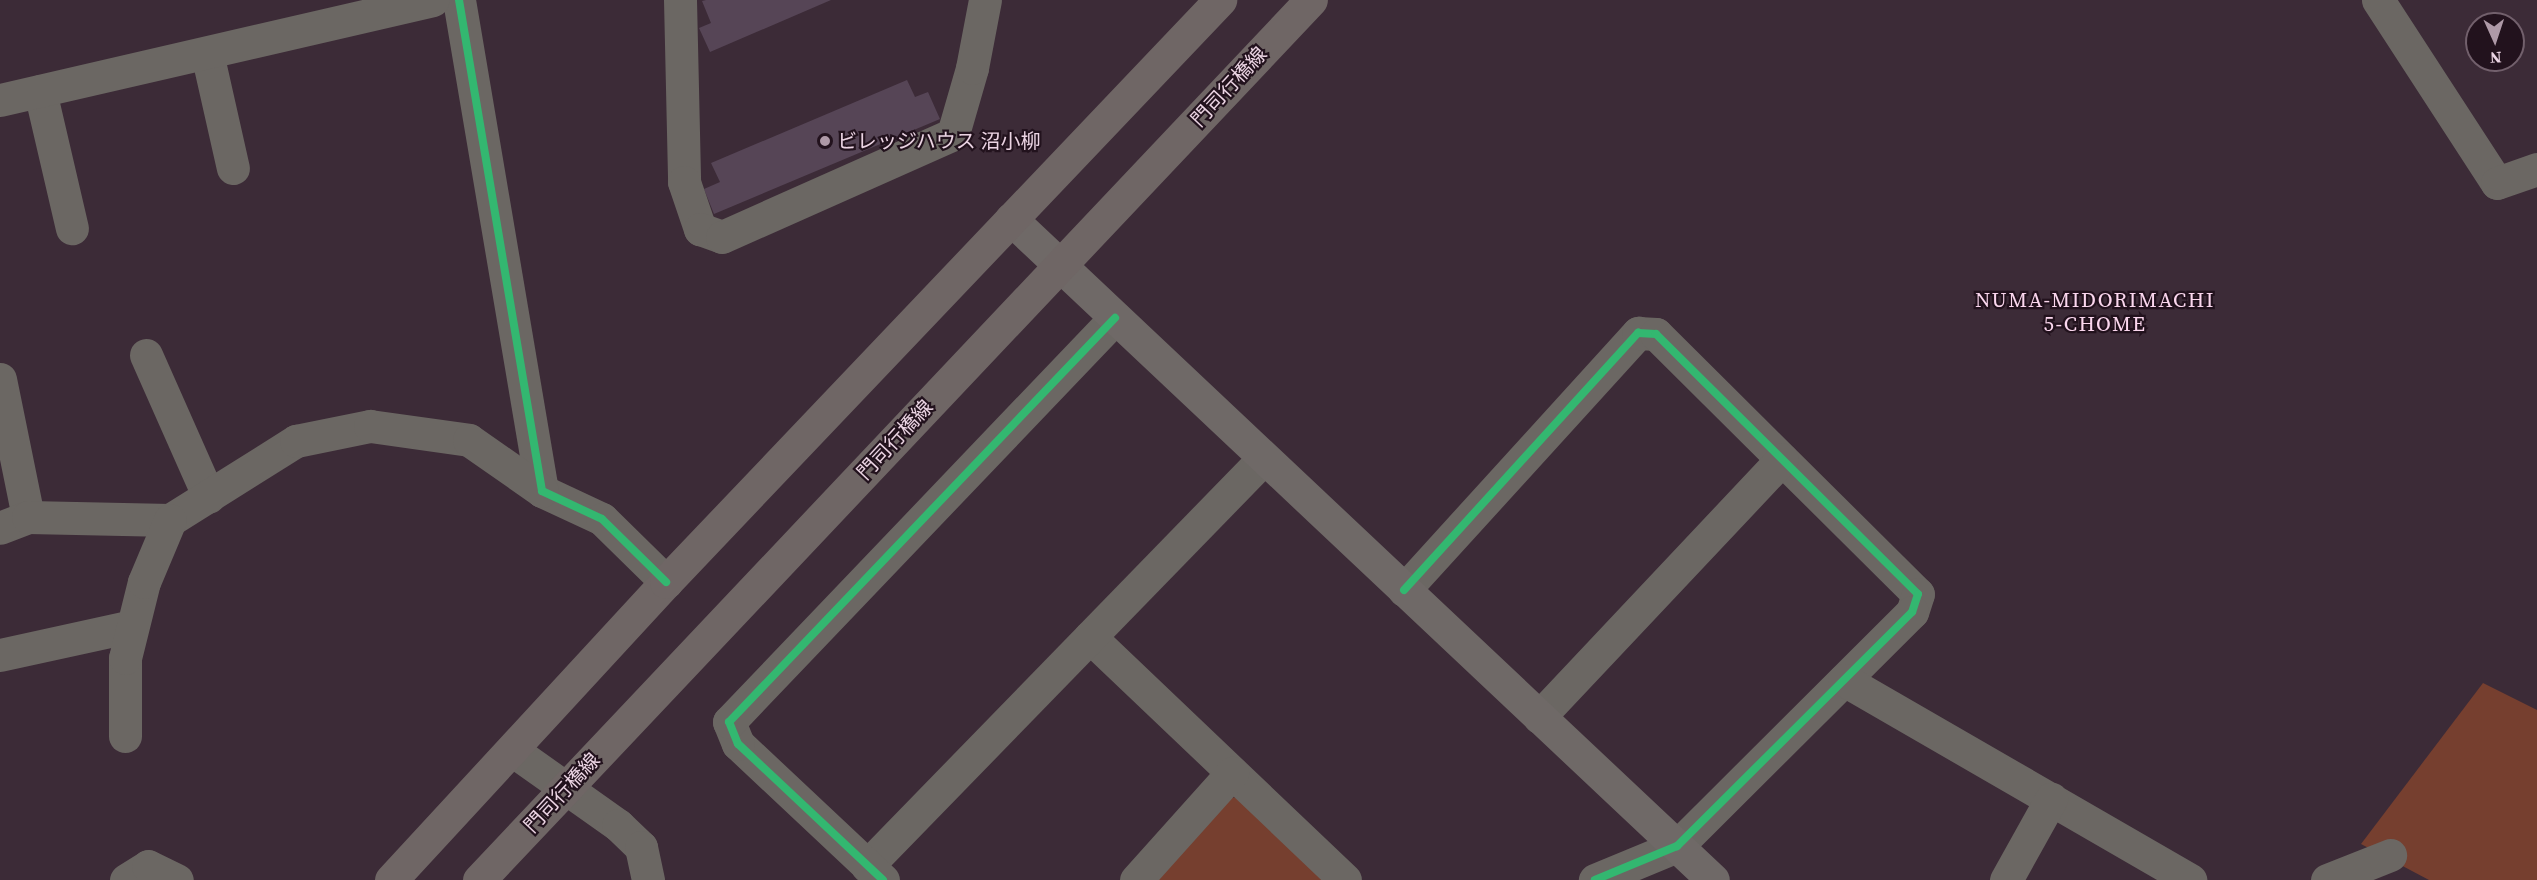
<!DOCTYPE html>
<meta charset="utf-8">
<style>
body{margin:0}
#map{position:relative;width:2537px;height:880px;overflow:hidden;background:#3c2b37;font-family:"Source Serif 4","Noto Sans JP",serif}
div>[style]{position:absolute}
.green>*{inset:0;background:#763f2f}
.building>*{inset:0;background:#564556}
.street>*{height:33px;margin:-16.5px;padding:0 16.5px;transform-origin:16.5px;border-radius:16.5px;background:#6b6763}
.secondary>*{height:33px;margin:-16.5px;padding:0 16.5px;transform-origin:16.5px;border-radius:16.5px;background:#6f6967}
.primary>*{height:33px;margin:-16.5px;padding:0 16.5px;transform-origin:16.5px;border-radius:16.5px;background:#6f6665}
.cycleway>*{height:8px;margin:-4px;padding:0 4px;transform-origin:4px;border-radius:4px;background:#33b770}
.dots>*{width:16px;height:16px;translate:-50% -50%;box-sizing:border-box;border:3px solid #22121d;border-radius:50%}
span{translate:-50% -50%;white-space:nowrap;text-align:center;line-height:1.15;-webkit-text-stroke:4.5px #22121d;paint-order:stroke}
.street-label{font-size:20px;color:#ebd4e3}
.poi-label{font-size:20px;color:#ebd4e3}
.left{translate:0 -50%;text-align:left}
.neighbourhood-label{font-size:21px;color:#fbd7ee;letter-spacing:1.5px}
.north{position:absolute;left:2465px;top:12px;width:60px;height:60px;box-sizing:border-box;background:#22121d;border:2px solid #72606c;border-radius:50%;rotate:177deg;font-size:16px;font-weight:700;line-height:24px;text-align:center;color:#ebd4e3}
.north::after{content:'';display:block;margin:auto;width:21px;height:27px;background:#ae99a7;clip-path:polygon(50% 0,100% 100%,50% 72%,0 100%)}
</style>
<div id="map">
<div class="green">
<i style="clip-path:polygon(2483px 683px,2537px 710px,2537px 880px,2429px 880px,2361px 844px)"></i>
<i style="clip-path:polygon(1237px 797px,1322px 880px,1146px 880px,1217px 800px)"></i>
</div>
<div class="building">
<i style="clip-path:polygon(831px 0,710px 52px,699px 28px,711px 23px,702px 1px,706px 0)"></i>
<i style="clip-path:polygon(907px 80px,915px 97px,928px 92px,940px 119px,714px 214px,704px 189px,720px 182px,711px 163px)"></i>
</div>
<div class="street">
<i style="left:459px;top:0;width:498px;rotate:80.4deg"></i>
<i style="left:542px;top:491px;width:66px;rotate:25deg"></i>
<i style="left:602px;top:519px;width:90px;rotate:44.5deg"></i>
<i style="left:680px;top:0;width:182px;rotate:88.7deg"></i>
<i style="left:684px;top:182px;width:50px;rotate:71.2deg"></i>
<i style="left:700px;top:229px;width:23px;rotate:20deg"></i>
<i style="left:722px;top:237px;width:253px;rotate:-24deg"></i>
<i style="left:953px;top:134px;width:69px;rotate:-73.9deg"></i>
<i style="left:972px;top:68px;width:69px;rotate:-79.2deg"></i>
<i style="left:2378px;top:0;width:218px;rotate:57deg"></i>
<i style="left:2497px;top:183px;width:42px;rotate:-19.3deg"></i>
<i style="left:207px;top:53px;width:118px;rotate:77.3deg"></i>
<i style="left:40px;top:91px;width:141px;rotate:76.9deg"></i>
<i style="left:0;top:100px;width:444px;rotate:-13deg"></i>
<i style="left:146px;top:355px;width:155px;rotate:66.1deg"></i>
<i style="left:0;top:379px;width:141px;rotate:78.5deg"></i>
<i style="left:28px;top:517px;width:30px;rotate:159deg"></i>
<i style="left:28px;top:517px;width:142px;rotate:1.2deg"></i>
<i style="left:170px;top:520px;width:149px;rotate:-32.1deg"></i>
<i style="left:296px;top:441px;width:76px;rotate:-11.5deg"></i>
<i style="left:370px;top:426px;width:100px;rotate:8deg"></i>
<i style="left:469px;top:440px;width:89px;rotate:34.9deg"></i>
<i style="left:1404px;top:590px;width:348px;rotate:-47.7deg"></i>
<i style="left:1638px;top:333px;width:18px;rotate:3deg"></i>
<i style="left:1656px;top:334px;width:369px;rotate:44.8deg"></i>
<i style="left:1918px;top:594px;width:19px;rotate:108deg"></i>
<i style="left:1912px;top:612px;width:332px;rotate:135.1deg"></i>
<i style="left:1677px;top:846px;width:89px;rotate:157.5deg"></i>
<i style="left:1090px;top:637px;width:352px;rotate:43.6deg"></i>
<i style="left:0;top:655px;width:135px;rotate:-12.4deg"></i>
<i style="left:1844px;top:680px;width:400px;rotate:30deg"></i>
<i style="left:1539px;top:717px;width:354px;rotate:-46.7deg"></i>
<i style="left:125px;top:736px;width:78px;rotate:-90deg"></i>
<i style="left:125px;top:658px;width:78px;rotate:-76deg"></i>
<i style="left:144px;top:582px;width:67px;rotate:-67.2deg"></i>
<i style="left:512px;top:750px;width:130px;rotate:35.3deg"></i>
<i style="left:618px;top:825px;width:32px;rotate:44deg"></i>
<i style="left:641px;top:847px;width:34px;rotate:78deg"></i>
<i style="left:867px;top:866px;width:569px;rotate:-45.78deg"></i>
<i style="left:126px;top:880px;width:26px;rotate:-32deg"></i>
<i style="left:148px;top:866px;width:32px;rotate:26deg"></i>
<i style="left:883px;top:880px;width:199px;rotate:-136.8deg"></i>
<i style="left:738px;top:744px;width:24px;rotate:-112deg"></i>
<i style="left:729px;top:722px;width:559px;rotate:-46.31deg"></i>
<i style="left:1136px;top:880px;width:144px;rotate:-48.1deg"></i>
<i style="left:2006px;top:880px;width:93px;rotate:-60.9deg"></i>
<i style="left:2327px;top:880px;width:68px;rotate:-21.6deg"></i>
</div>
<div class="secondary">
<i style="left:1011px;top:219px;width:964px;rotate:43.28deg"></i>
</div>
<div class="primary">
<i style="left:391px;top:880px;width:405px;rotate:-47.3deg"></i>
<i style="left:666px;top:582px;width:804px;rotate:-46.41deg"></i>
<i style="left:479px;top:880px;width:1211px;rotate:-46.61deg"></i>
</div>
<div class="cycleway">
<i style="left:459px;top:0;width:498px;rotate:80.4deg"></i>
<i style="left:542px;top:491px;width:66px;rotate:25deg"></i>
<i style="left:602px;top:519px;width:90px;rotate:44.5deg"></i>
<i style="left:1404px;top:590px;width:348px;rotate:-47.7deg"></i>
<i style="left:1638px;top:333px;width:18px;rotate:3deg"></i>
<i style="left:1656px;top:334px;width:369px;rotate:44.8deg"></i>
<i style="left:1918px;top:594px;width:19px;rotate:108deg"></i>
<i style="left:1912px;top:612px;width:332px;rotate:135.1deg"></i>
<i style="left:1677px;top:846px;width:89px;rotate:157.5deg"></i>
<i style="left:883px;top:880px;width:199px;rotate:-136.8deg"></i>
<i style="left:738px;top:744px;width:24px;rotate:-112deg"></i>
<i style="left:729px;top:722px;width:559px;rotate:-46.31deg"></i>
</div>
<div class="dots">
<i style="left:825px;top:141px;background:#ae99a7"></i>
</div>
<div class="street-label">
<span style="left:1229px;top:87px;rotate:-47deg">門司行橋線</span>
<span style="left:895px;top:440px;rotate:-47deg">門司行橋線</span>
<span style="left:562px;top:793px;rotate:-47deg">門司行橋線</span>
</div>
<div class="poi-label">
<span class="left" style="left:837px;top:141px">ビレッジハウス 沼小柳</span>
</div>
<div class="neighbourhood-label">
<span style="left:2095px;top:312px">NUMA-MIDORIMACHI<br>5-CHOME</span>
</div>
<div class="north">N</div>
</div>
